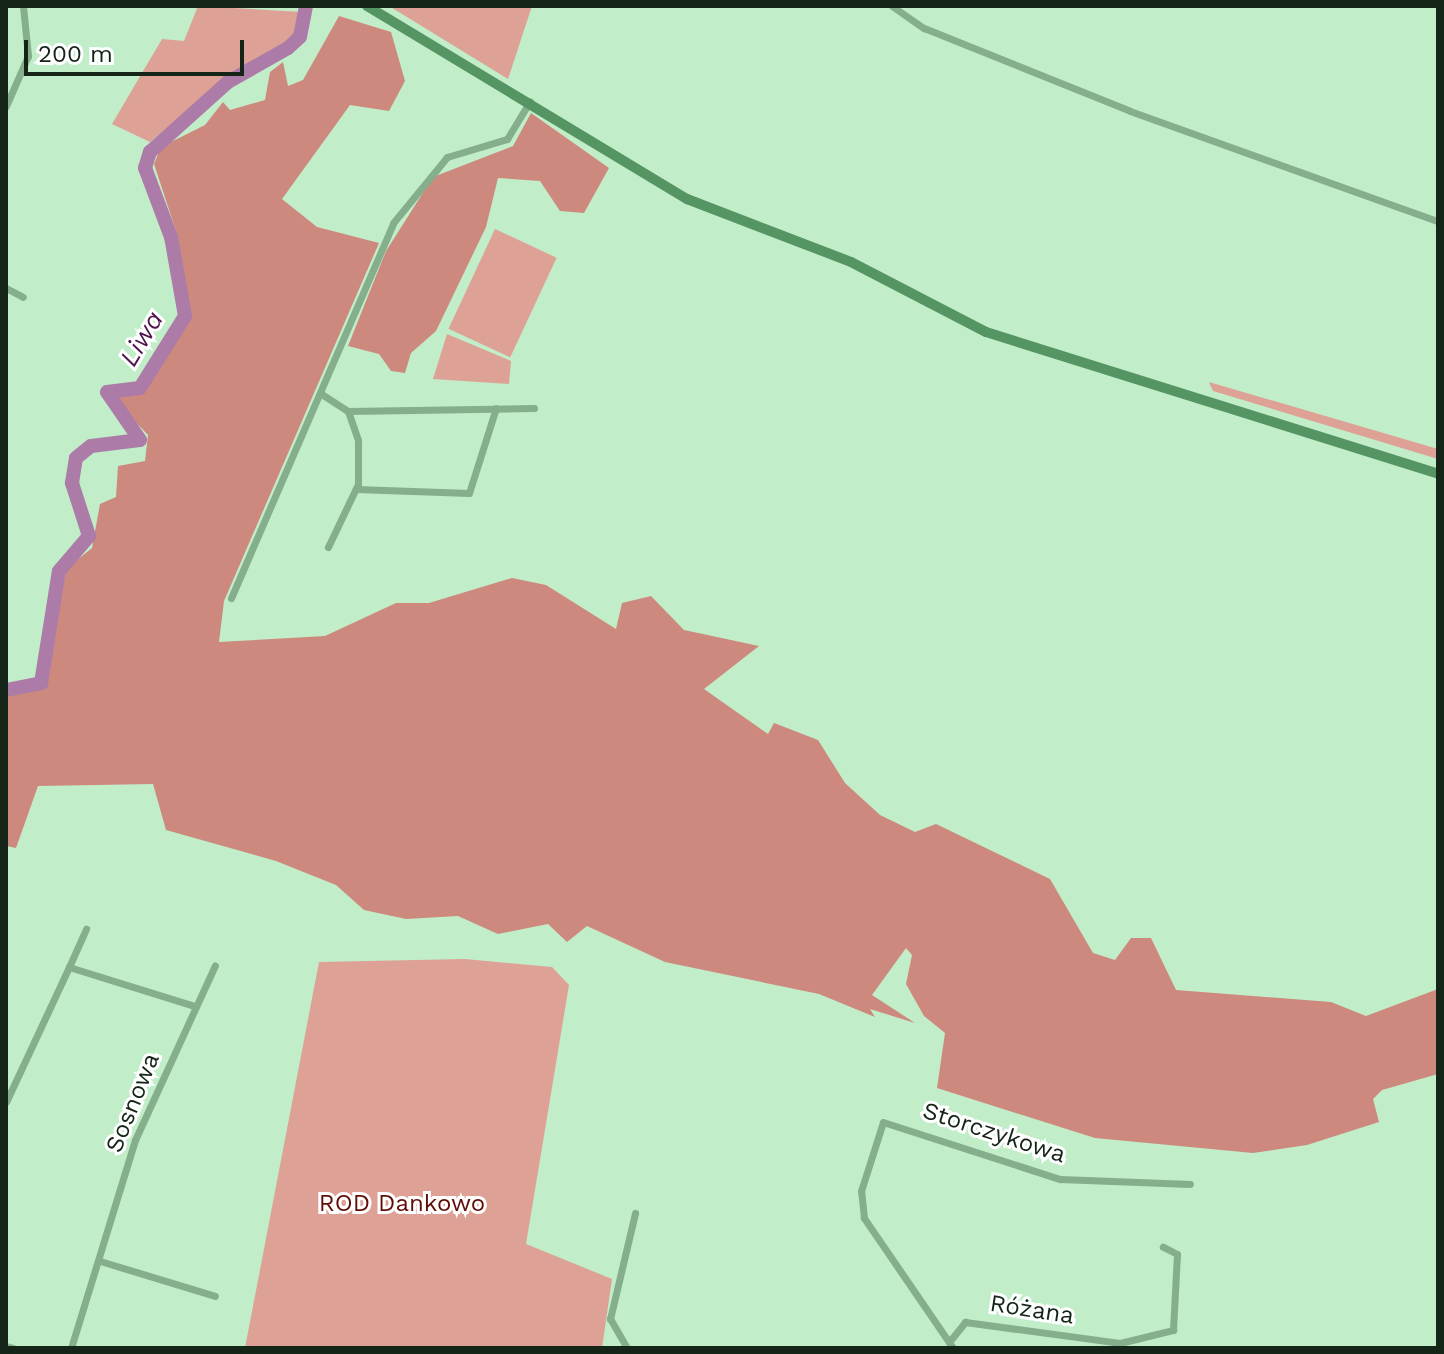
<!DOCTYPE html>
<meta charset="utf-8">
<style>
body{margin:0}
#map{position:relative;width:1444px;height:1354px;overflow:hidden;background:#c1edc9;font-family:"Work Sans",sans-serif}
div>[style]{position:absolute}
.green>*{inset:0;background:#dea196;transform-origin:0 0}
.forest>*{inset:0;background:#cd897d}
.river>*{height:14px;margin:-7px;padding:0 7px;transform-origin:7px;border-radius:7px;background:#ac7ba8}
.minor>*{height:7px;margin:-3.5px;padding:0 3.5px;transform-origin:3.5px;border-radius:3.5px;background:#85ae8c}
.secondary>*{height:10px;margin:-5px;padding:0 5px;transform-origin:5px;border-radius:5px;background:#559463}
span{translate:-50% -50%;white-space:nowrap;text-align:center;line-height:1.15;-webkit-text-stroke:6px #fff;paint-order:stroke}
.street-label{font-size:24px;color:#142518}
.park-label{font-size:24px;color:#600e07}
.water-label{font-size:26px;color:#51154e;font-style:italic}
.frame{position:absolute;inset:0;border:8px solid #142518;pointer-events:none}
.scale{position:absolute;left:24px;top:40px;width:220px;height:36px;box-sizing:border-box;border:4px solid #142518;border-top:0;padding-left:10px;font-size:24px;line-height:28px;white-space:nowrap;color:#142518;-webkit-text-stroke:6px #fff;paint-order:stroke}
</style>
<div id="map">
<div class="green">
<i style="clip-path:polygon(198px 6px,302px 12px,298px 33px,281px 50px,226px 78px,150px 142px,112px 124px,162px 39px,184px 41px)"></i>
<i style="clip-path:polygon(389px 6px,532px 6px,508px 79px)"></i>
<i style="left:495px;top:229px;width:68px;height:110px;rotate:25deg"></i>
<i style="clip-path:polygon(447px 334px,511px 361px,509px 384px,433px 379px)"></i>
<i style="clip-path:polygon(1209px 382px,1438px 449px,1438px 459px,1213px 391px)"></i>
<i style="clip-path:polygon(465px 959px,552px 967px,569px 985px,526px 1244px,612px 1279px,602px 1348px,245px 1348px,319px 962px)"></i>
</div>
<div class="forest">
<i style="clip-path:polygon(339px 16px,391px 32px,405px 81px,389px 111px,350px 105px,282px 199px,317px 227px,379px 243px,224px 601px,219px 642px,325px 636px,396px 603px,429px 603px,512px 578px,546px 585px,616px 629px,622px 603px,651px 596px,684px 630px,759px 646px,704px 689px,768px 734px,774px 723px,818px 740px,845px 783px,880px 815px,915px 832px,936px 824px,1050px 879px,1093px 953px,1115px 960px,1131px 938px,1151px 938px,1176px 990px,1331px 1002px,1366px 1016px,1438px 989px,1438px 1074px,1382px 1090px,1373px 1099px,1379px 1122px,1307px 1145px,1253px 1153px,1095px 1138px,937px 1088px,945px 1033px,924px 1016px,906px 984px,912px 955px,906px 948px,872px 995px,915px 1023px,870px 1009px,875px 1017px,819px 994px,665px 962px,587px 926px,567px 942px,548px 924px,498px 934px,458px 916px,406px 919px,364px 910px,336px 885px,276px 861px,166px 830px,153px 784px,38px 786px,16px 848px,6px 846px,6px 694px,39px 690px,67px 568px,92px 548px,100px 504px,116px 497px,118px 466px,145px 461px,148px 435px,113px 399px,117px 392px,138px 395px,186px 322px,178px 237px,154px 164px,161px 147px,205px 125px,223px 102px,230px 110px,265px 100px,270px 72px,283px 62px,288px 86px,303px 80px)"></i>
<i style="clip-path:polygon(531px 113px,609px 168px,584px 213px,560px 211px,540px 181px,498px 178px,486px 227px,436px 331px,411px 353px,405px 373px,391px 371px,379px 354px,348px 346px,386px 251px,433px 177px,513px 146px)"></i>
</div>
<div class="river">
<i style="left:6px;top:690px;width:36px;rotate:-11deg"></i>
<i style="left:41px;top:683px;width:113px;rotate:-80.9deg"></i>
<i style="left:59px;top:571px;width:46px;rotate:-49.4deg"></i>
<i style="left:89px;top:536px;width:56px;rotate:-107.8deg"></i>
<i style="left:72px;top:483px;width:25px;rotate:-81deg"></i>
<i style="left:76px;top:458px;width:19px;rotate:-39deg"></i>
<i style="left:91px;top:446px;width:49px;rotate:-7deg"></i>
<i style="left:140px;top:440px;width:58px;rotate:-124.5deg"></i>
<i style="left:107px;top:392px;width:33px;rotate:-7deg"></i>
<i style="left:140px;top:388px;width:85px;rotate:-58deg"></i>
<i style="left:185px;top:316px;width:80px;rotate:-100deg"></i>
<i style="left:171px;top:237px;width:74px;rotate:-110.6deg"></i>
<i style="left:145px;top:168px;width:17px;rotate:-73deg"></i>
<i style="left:150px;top:152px;width:105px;rotate:-41.9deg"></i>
<i style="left:228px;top:82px;width:69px;rotate:-29.5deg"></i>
<i style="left:288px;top:48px;width:16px;rotate:-43deg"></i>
<i style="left:300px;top:37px;width:32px;rotate:-79deg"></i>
</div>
<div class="minor">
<i style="left:892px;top:6px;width:39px;rotate:35deg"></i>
<i style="left:924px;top:28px;width:222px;rotate:21.9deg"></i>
<i style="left:1130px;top:111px;width:327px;rotate:19.7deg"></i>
<i style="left:6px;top:106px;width:55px;rotate:-66.3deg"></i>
<i style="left:28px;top:56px;width:50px;rotate:-95.7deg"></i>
<i style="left:6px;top:288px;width:19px;rotate:28deg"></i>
<i style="left:320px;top:393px;width:33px;rotate:33deg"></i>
<i style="left:348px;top:411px;width:31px;rotate:71deg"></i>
<i style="left:358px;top:440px;width:44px;rotate:90deg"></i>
<i style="left:358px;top:484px;width:70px;rotate:115.5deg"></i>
<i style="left:348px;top:411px;width:186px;rotate:-0.9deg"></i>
<i style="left:356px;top:489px;width:113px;rotate:2deg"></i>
<i style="left:469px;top:493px;width:89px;rotate:-72.4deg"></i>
<i style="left:231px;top:598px;width:408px;rotate:-66.6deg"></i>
<i style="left:393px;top:223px;width:85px;rotate:-50.7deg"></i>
<i style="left:447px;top:157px;width:63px;rotate:-16.7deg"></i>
<i style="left:507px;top:139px;width:44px;rotate:-58.8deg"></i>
<i style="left:69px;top:967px;width:42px;rotate:-65.9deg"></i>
<i style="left:6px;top:1102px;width:149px;rotate:-65deg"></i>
<i style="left:69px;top:967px;width:131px;rotate:17.3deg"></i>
<i style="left:100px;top:1261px;width:120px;rotate:16.9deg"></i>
<i style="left:949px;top:1342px;width:26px;rotate:-51deg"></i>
<i style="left:965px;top:1322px;width:156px;rotate:7.7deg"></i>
<i style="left:1120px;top:1343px;width:55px;rotate:-13.8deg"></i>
<i style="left:1173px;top:1330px;width:76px;rotate:-87deg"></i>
<i style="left:1177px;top:1254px;width:16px;rotate:-153deg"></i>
<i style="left:6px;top:1346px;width:7px;rotate:16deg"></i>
<i style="left:71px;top:1348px;width:218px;rotate:-72.9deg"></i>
<i style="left:135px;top:1140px;width:192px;rotate:-65.4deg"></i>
<i style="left:627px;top:1348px;width:34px;rotate:-120deg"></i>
<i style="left:610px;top:1319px;width:109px;rotate:-76.7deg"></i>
<i style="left:953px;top:1348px;width:158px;rotate:-124.4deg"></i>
<i style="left:864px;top:1218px;width:27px;rotate:-96deg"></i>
<i style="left:861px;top:1191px;width:72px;rotate:-72.3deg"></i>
<i style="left:883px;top:1122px;width:186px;rotate:17.9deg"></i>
<i style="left:1060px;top:1179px;width:130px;rotate:2.2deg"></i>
</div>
<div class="secondary">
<i style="left:367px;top:6px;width:374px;rotate:31.1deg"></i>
<i style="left:687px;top:199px;width:176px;rotate:21deg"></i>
<i style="left:851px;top:262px;width:152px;rotate:27.4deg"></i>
<i style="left:986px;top:332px;width:474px;rotate:17.4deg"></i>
</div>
<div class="street-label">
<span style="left:133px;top:1103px;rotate:-68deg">Sosnowa</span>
<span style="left:994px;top:1133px;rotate:18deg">Storczykowa</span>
<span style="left:1032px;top:1310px;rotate:9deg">Różana</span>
</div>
<div class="park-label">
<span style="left:402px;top:1204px">ROD Dankowo</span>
</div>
<div class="water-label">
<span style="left:142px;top:339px;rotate:-59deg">Liwa</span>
</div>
<div class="frame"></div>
<div class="scale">200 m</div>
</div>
